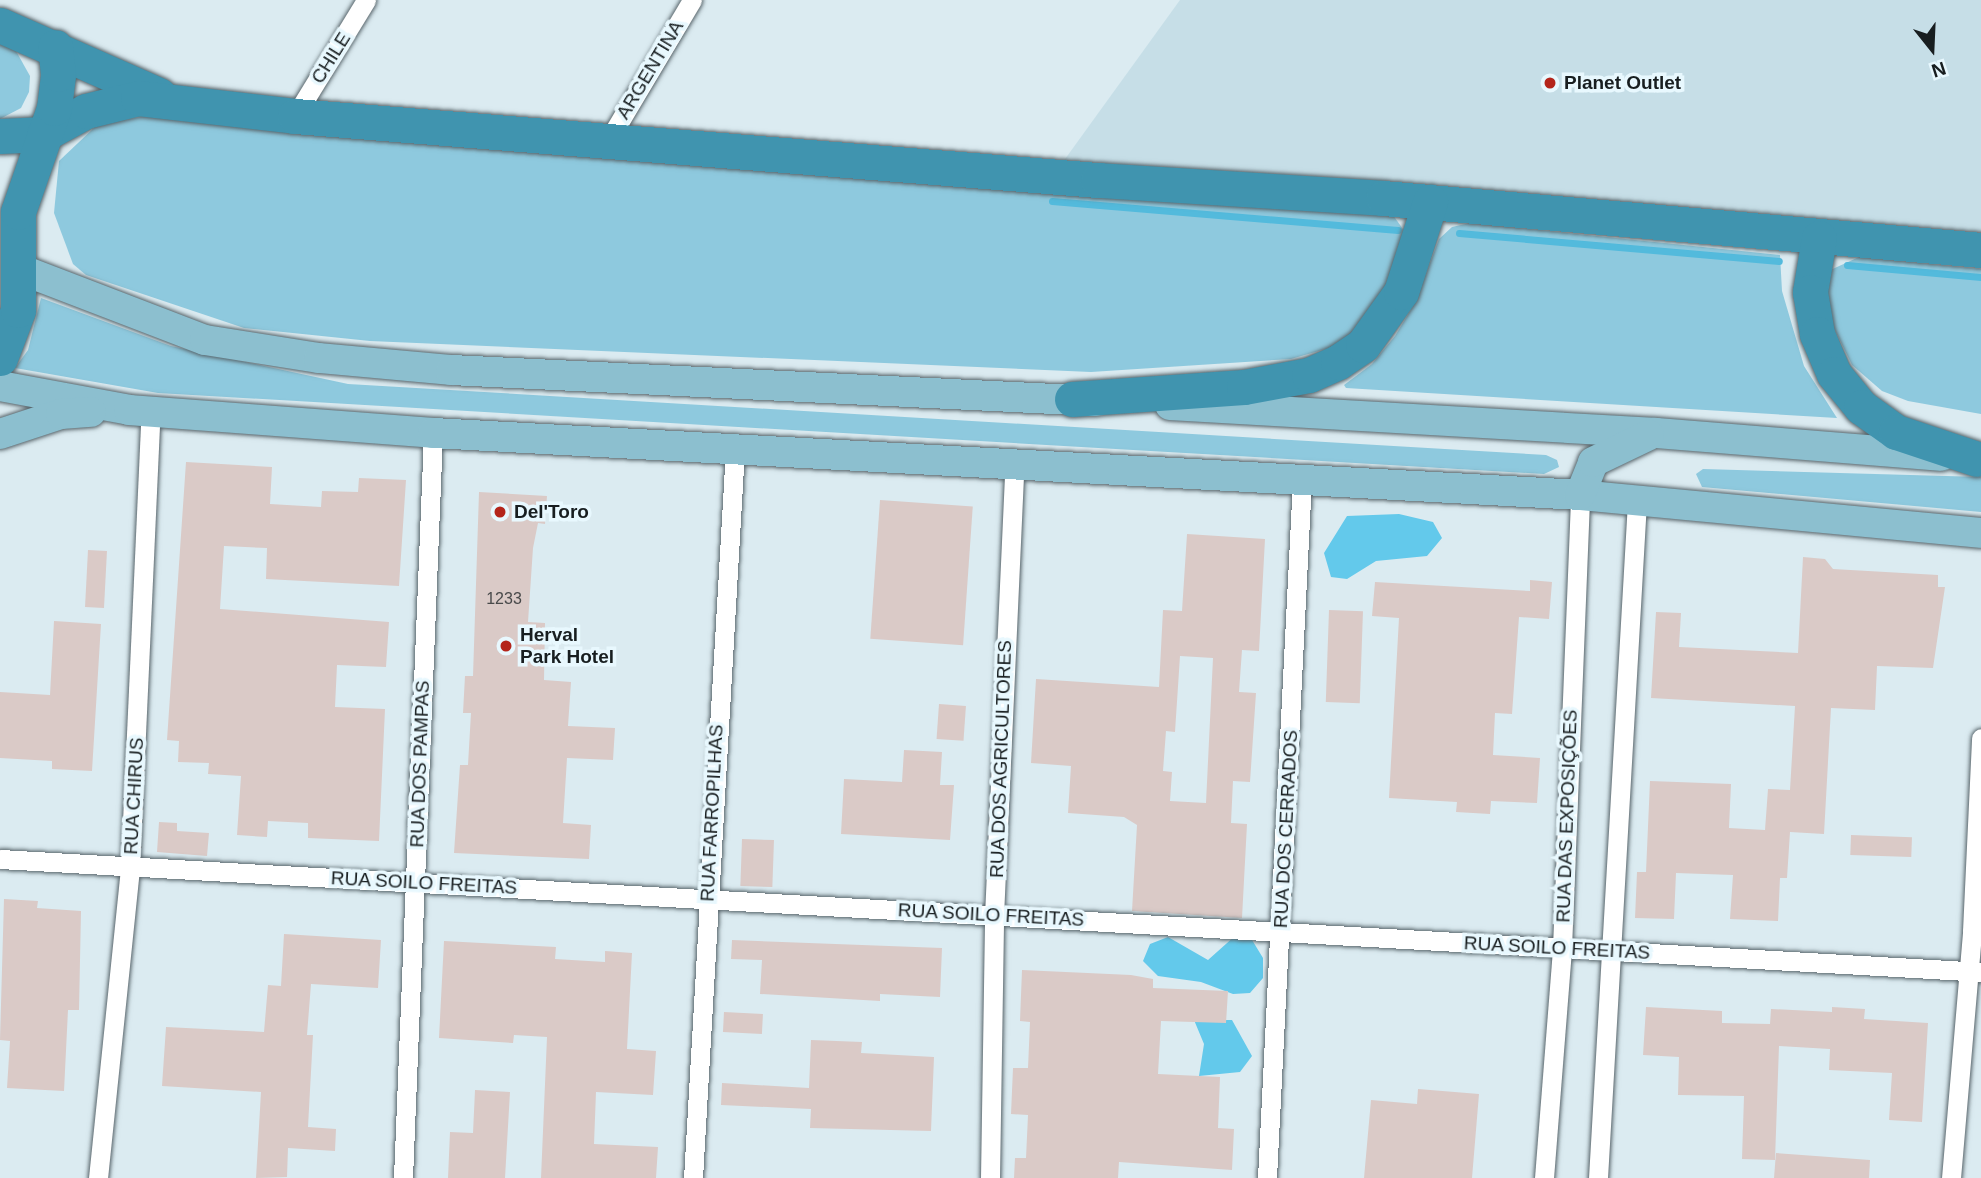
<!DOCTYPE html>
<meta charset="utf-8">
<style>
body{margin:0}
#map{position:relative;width:1981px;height:1178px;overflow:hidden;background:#dbebf1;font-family:Helvetica,sans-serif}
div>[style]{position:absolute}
.built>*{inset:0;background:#c6dee7}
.green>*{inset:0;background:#8ec9de}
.forest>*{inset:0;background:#63c9eb}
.stream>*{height:7px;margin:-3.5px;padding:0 3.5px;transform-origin:3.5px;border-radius:3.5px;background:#53badc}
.building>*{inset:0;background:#dacac7;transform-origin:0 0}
.roads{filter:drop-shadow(0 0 2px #58656b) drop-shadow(0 0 2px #58656b)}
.street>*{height:19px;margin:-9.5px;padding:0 9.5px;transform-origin:9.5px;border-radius:9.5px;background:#fff}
.primary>*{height:30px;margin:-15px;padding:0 15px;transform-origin:15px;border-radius:15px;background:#8cbfcf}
.highway>*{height:35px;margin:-17.5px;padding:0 17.5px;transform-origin:17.5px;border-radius:17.5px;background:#4094af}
.dots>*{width:19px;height:19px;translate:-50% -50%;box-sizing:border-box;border:4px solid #e8f8fe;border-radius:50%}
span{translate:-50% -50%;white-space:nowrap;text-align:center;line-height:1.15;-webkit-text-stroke:7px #e8f8fe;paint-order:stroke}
.number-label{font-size:16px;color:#48494a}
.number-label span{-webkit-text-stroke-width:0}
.street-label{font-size:19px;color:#181e20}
.poi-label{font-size:19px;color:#181e20;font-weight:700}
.left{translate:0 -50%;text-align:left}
.north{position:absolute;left:1897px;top:14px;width:70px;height:70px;-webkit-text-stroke:5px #e8f8fe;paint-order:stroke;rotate:162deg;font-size:19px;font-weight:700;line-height:28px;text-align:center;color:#181e20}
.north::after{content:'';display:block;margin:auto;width:24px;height:32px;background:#181e20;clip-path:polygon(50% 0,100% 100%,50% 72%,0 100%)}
</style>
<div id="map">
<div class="built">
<i style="clip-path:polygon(1180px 0,1981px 0,1981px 233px,1060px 166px)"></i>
</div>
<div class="green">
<i style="clip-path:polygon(0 44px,16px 51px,30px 76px,29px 92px,21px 108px,0 119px)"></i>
<i style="clip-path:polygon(146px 116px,1393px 215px,1405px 232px,1382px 295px,1349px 336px,1336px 346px,1291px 359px,1091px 372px,370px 341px,244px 328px,86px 275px,73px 264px,54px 213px,59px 161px,97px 125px)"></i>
<i style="clip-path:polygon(1470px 223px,1780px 255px,1782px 291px,1804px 366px,1837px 418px,1346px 388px,1344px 385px,1372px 364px,1395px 336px,1415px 303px,1439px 239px,1452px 227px)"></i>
<i style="clip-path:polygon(1859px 257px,1981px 269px,1981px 414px,1908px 401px,1882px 391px,1852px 365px,1828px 316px,1826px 272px)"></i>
<i style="clip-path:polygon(41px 298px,171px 346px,348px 384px,1546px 455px,1557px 460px,1559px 467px,1544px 474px,158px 393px,15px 368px,28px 350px)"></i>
<i style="clip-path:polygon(1703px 469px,1981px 477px,1981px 512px,1702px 487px,1696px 474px)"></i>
</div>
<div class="forest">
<i style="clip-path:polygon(1399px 514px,1433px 522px,1442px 538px,1427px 556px,1376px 561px,1347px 579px,1331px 577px,1324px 553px,1347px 516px)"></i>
<i style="clip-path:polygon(1236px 935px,1249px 935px,1263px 958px,1263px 978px,1250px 993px,1233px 994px,1201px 982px,1158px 976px,1143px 961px,1150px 944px,1168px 937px,1208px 960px)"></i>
<i style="clip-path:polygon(1194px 1020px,1232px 1020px,1252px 1056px,1240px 1072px,1199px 1076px,1204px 1044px)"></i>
</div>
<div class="stream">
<i style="left:1052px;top:201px;width:347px;rotate:4.8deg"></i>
<i style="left:1459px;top:233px;width:321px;rotate:5deg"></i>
<i style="left:1847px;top:265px;width:135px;rotate:5.1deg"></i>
</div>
<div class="building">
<i style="clip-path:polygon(186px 462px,272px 467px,270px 504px,321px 507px,322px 491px,358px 492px,359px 478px,406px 480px,399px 586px,266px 579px,267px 548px,224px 546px,220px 609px,389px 622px,386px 667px,337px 665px,335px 707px,385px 709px,379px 841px,308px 838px,308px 823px,268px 821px,267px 837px,237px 835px,241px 776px,208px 774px,209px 763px,178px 762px,179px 741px,167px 740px)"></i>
<i style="clip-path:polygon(479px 492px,547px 496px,545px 524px,538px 523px,533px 548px,528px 622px,545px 623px,544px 680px,571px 682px,568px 726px,615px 728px,613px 760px,567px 758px,563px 823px,591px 825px,589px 859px,454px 853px,460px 765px,468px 765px,471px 713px,463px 713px,465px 676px,473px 676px)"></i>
<i style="left:880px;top:500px;width:93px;height:139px;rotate:4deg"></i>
<i style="clip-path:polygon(evenodd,1187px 534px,1265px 539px,1259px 651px,1242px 650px,1239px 692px,1256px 693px,1250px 782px,1233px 781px,1231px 823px,1247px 824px,1242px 918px,1132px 911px,1137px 825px,1124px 817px,1068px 813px,1071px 766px,1031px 763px,1036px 679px,1159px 687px,1163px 610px,1182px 611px,1187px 534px,1180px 656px,1213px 658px,1206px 803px,1170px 801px,1172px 772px,1163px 771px,1166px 731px,1175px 732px,1180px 656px)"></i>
<i style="left:88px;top:550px;width:19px;height:57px;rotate:3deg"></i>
<i style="clip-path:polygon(1803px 557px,1825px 559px,1833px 569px,1938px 575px,1938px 587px,1945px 587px,1933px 668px,1877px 666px,1875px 710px,1831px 708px,1824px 834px,1790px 832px,1787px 878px,1780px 878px,1778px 921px,1730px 919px,1733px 875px,1676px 873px,1674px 919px,1635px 918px,1637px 872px,1646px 872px,1650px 781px,1731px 784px,1729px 828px,1765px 830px,1768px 789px,1790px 790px,1795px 706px,1651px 698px,1656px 612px,1681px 613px,1679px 647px,1798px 653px)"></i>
<i style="clip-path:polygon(1530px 580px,1552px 582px,1549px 619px,1519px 617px,1512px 714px,1495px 713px,1493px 755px,1540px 758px,1537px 803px,1491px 801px,1490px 814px,1456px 812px,1457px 802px,1389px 798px,1399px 618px,1372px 616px,1375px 582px,1530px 591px)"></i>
<i style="left:1329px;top:610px;width:34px;height:92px;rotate:2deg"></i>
<i style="clip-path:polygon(54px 621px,101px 624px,92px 771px,52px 769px,52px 761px,0 758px,0 692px,50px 695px)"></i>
<i style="left:939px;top:704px;width:27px;height:35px;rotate:4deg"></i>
<i style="clip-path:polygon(904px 750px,942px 752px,940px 785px,954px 785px,950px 840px,841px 834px,844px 779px,902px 782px)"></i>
<i style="clip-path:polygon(159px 822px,177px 823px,177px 831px,209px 833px,207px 856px,157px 852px)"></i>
<i style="left:1851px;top:835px;width:61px;height:20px;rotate:2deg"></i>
<i style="left:742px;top:839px;width:32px;height:47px;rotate:2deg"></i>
<i style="clip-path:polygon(4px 899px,38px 901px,37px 908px,81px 911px,79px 1010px,68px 1010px,64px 1091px,7px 1088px,10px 1041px,0 1040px)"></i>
<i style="clip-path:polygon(284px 934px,381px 940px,378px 988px,311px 984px,307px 1035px,313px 1035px,308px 1127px,336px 1129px,335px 1151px,288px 1148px,287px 1177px,256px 1178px,261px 1092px,162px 1086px,166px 1027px,264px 1032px,268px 985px,281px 986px)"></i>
<i style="clip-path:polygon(732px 940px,942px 948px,940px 997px,880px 994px,880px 1001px,760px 994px,762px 960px,731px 959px)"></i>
<i style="clip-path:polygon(444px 941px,556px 947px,555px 959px,605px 962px,605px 951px,632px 953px,627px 1049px,656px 1051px,653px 1095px,596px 1092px,594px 1144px,658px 1147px,656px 1178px,541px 1178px,547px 1037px,514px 1035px,513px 1043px,439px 1038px)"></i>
<i style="clip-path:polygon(1022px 970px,1131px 975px,1153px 979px,1153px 988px,1228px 991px,1226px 1023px,1161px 1021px,1158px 1074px,1220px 1077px,1218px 1128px,1234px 1129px,1232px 1170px,1119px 1162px,1118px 1178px,1014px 1178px,1015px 1158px,1026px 1158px,1028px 1115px,1011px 1114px,1013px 1068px,1028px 1068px,1030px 1022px,1020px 1021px)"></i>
<i style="clip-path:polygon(1646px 1007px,1722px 1011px,1722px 1023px,1770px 1024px,1771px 1009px,1832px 1012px,1832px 1007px,1865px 1009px,1864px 1019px,1928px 1023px,1922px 1122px,1889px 1120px,1892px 1073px,1829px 1070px,1830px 1049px,1779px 1046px,1775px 1160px,1742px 1159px,1744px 1096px,1678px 1095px,1679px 1057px,1643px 1055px)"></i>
<i style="left:724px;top:1012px;width:39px;height:20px;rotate:3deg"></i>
<i style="clip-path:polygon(811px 1040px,862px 1042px,861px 1053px,934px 1057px,931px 1131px,810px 1128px,811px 1109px,721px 1105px,722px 1083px,809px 1088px)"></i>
<i style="clip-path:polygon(1418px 1089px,1479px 1094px,1472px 1178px,1364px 1178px,1371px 1100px,1417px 1104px)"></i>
<i style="clip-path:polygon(475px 1090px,510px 1092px,505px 1178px,448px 1178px,450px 1132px,473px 1133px)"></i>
<i style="clip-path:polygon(1776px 1153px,1870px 1160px,1869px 1178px,1774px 1178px)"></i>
</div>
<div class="roads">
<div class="street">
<i style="left:295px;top:116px;width:136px;rotate:-58.5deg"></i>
<i style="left:608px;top:141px;width:164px;rotate:-59.2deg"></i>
<i style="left:0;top:859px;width:1984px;rotate:3.26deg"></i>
<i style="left:98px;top:1178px;width:314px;rotate:-84.1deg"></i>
<i style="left:130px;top:866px;width:454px;rotate:-87.4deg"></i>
<i style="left:403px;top:1178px;width:746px;rotate:-87.69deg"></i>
<i style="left:693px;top:1178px;width:730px;rotate:-86.7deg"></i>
<i style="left:990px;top:1178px;width:262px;rotate:-89.1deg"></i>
<i style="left:994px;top:916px;width:449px;rotate:-87.4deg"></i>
<i style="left:1267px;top:1178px;width:699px;rotate:-87.13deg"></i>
<i style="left:1544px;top:1178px;width:231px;rotate:-85.5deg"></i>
<i style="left:1562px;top:948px;width:453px;rotate:-87.7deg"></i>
<i style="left:1598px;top:1178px;width:678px;rotate:-86.7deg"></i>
<i style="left:1951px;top:1178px;width:248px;rotate:-85.1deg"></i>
<i style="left:1972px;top:931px;width:193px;rotate:-87.3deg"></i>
</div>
<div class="primary">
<i style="left:17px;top:268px;width:201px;rotate:21deg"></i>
<i style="left:205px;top:340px;width:115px;rotate:9deg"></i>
<i style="left:319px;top:358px;width:133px;rotate:5.2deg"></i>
<i style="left:451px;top:370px;width:646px;rotate:2.75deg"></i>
<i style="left:0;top:386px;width:131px;rotate:10.5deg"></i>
<i style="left:129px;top:410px;width:305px;rotate:4.3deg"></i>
<i style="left:433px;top:433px;width:1149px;rotate:3.09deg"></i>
<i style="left:1580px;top:495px;width:403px;rotate:5.4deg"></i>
<i style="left:1170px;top:405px;width:487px;rotate:3.3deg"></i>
<i style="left:1656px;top:433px;width:286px;rotate:4.6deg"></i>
<i style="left:0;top:434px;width:64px;rotate:-18.2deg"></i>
<i style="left:61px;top:414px;width:30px;rotate:-4deg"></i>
<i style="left:1580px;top:495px;width:35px;rotate:-68deg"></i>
<i style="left:1593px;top:462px;width:62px;rotate:-25.7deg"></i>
</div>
<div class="highway">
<i style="left:0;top:25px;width:174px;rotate:23.8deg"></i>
<i style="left:0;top:136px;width:44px;rotate:-2.6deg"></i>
<i style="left:44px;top:134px;width:48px;rotate:-28.7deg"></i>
<i style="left:86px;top:111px;width:54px;rotate:-14deg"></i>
<i style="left:138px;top:98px;width:158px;rotate:6.5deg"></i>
<i style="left:295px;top:116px;width:806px;rotate:4.56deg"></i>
<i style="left:1098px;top:180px;width:286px;rotate:3.6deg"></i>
<i style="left:1383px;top:198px;width:600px;rotate:4.97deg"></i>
<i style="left:1819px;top:238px;width:55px;rotate:99.5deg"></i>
<i style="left:1810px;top:292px;width:43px;rotate:80.5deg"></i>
<i style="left:1817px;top:334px;width:43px;rotate:67deg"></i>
<i style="left:1834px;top:374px;width:43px;rotate:50.7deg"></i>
<i style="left:1861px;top:407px;width:43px;rotate:35.5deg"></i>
<i style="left:1896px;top:432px;width:85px;rotate:18.4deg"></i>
<i style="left:0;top:358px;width:51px;rotate:-69.4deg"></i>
<i style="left:18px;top:310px;width:98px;rotate:-90deg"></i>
<i style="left:18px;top:212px;width:110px;rotate:-70.9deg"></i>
<i style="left:54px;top:108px;width:34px;rotate:-83deg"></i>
<i style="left:58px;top:74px;width:27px;rotate:-96deg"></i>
<i style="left:1072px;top:399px;width:172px;rotate:-4deg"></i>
<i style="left:1244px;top:387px;width:66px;rotate:-10.5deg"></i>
<i style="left:1309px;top:375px;width:32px;rotate:-24deg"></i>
<i style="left:1338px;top:362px;width:30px;rotate:-34deg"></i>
<i style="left:1363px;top:345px;width:65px;rotate:-54.4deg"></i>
<i style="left:1401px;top:292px;width:95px;rotate:-72.1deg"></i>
</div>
</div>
<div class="dots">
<i style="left:1550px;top:83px;background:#b4251b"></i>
<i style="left:500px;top:512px;background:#b4251b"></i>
<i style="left:506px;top:646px;background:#b4251b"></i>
</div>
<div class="number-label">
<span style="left:504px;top:599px">1233</span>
</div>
<div class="street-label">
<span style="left:331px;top:58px;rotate:-58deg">CHILE</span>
<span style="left:650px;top:70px;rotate:-59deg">ARGENTINA</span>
<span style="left:1001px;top:759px;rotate:-88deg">RUA DOS AGRICULTORES</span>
<span style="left:420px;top:764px;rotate:-88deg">RUA DOS PAMPAS</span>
<span style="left:134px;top:796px;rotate:-87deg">RUA CHIRUS</span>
<span style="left:712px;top:813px;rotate:-87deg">RUA FARROPILHAS</span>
<span style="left:1567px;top:816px;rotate:-88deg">RUA DAS EXPOSIÇÕES</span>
<span style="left:1286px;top:829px;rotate:-87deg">RUA DOS CERRADOS</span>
<span style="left:424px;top:883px;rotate:3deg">RUA SOILO FREITAS</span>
<span style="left:991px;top:915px;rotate:3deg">RUA SOILO FREITAS</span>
<span style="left:1557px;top:948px;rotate:3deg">RUA SOILO FREITAS</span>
</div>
<div class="poi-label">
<span class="left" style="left:1564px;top:83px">Planet Outlet</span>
<span class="left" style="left:514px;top:512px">Del'Toro</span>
<span class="left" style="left:520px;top:646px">Herval<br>Park Hotel</span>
</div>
<div class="north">N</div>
</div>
